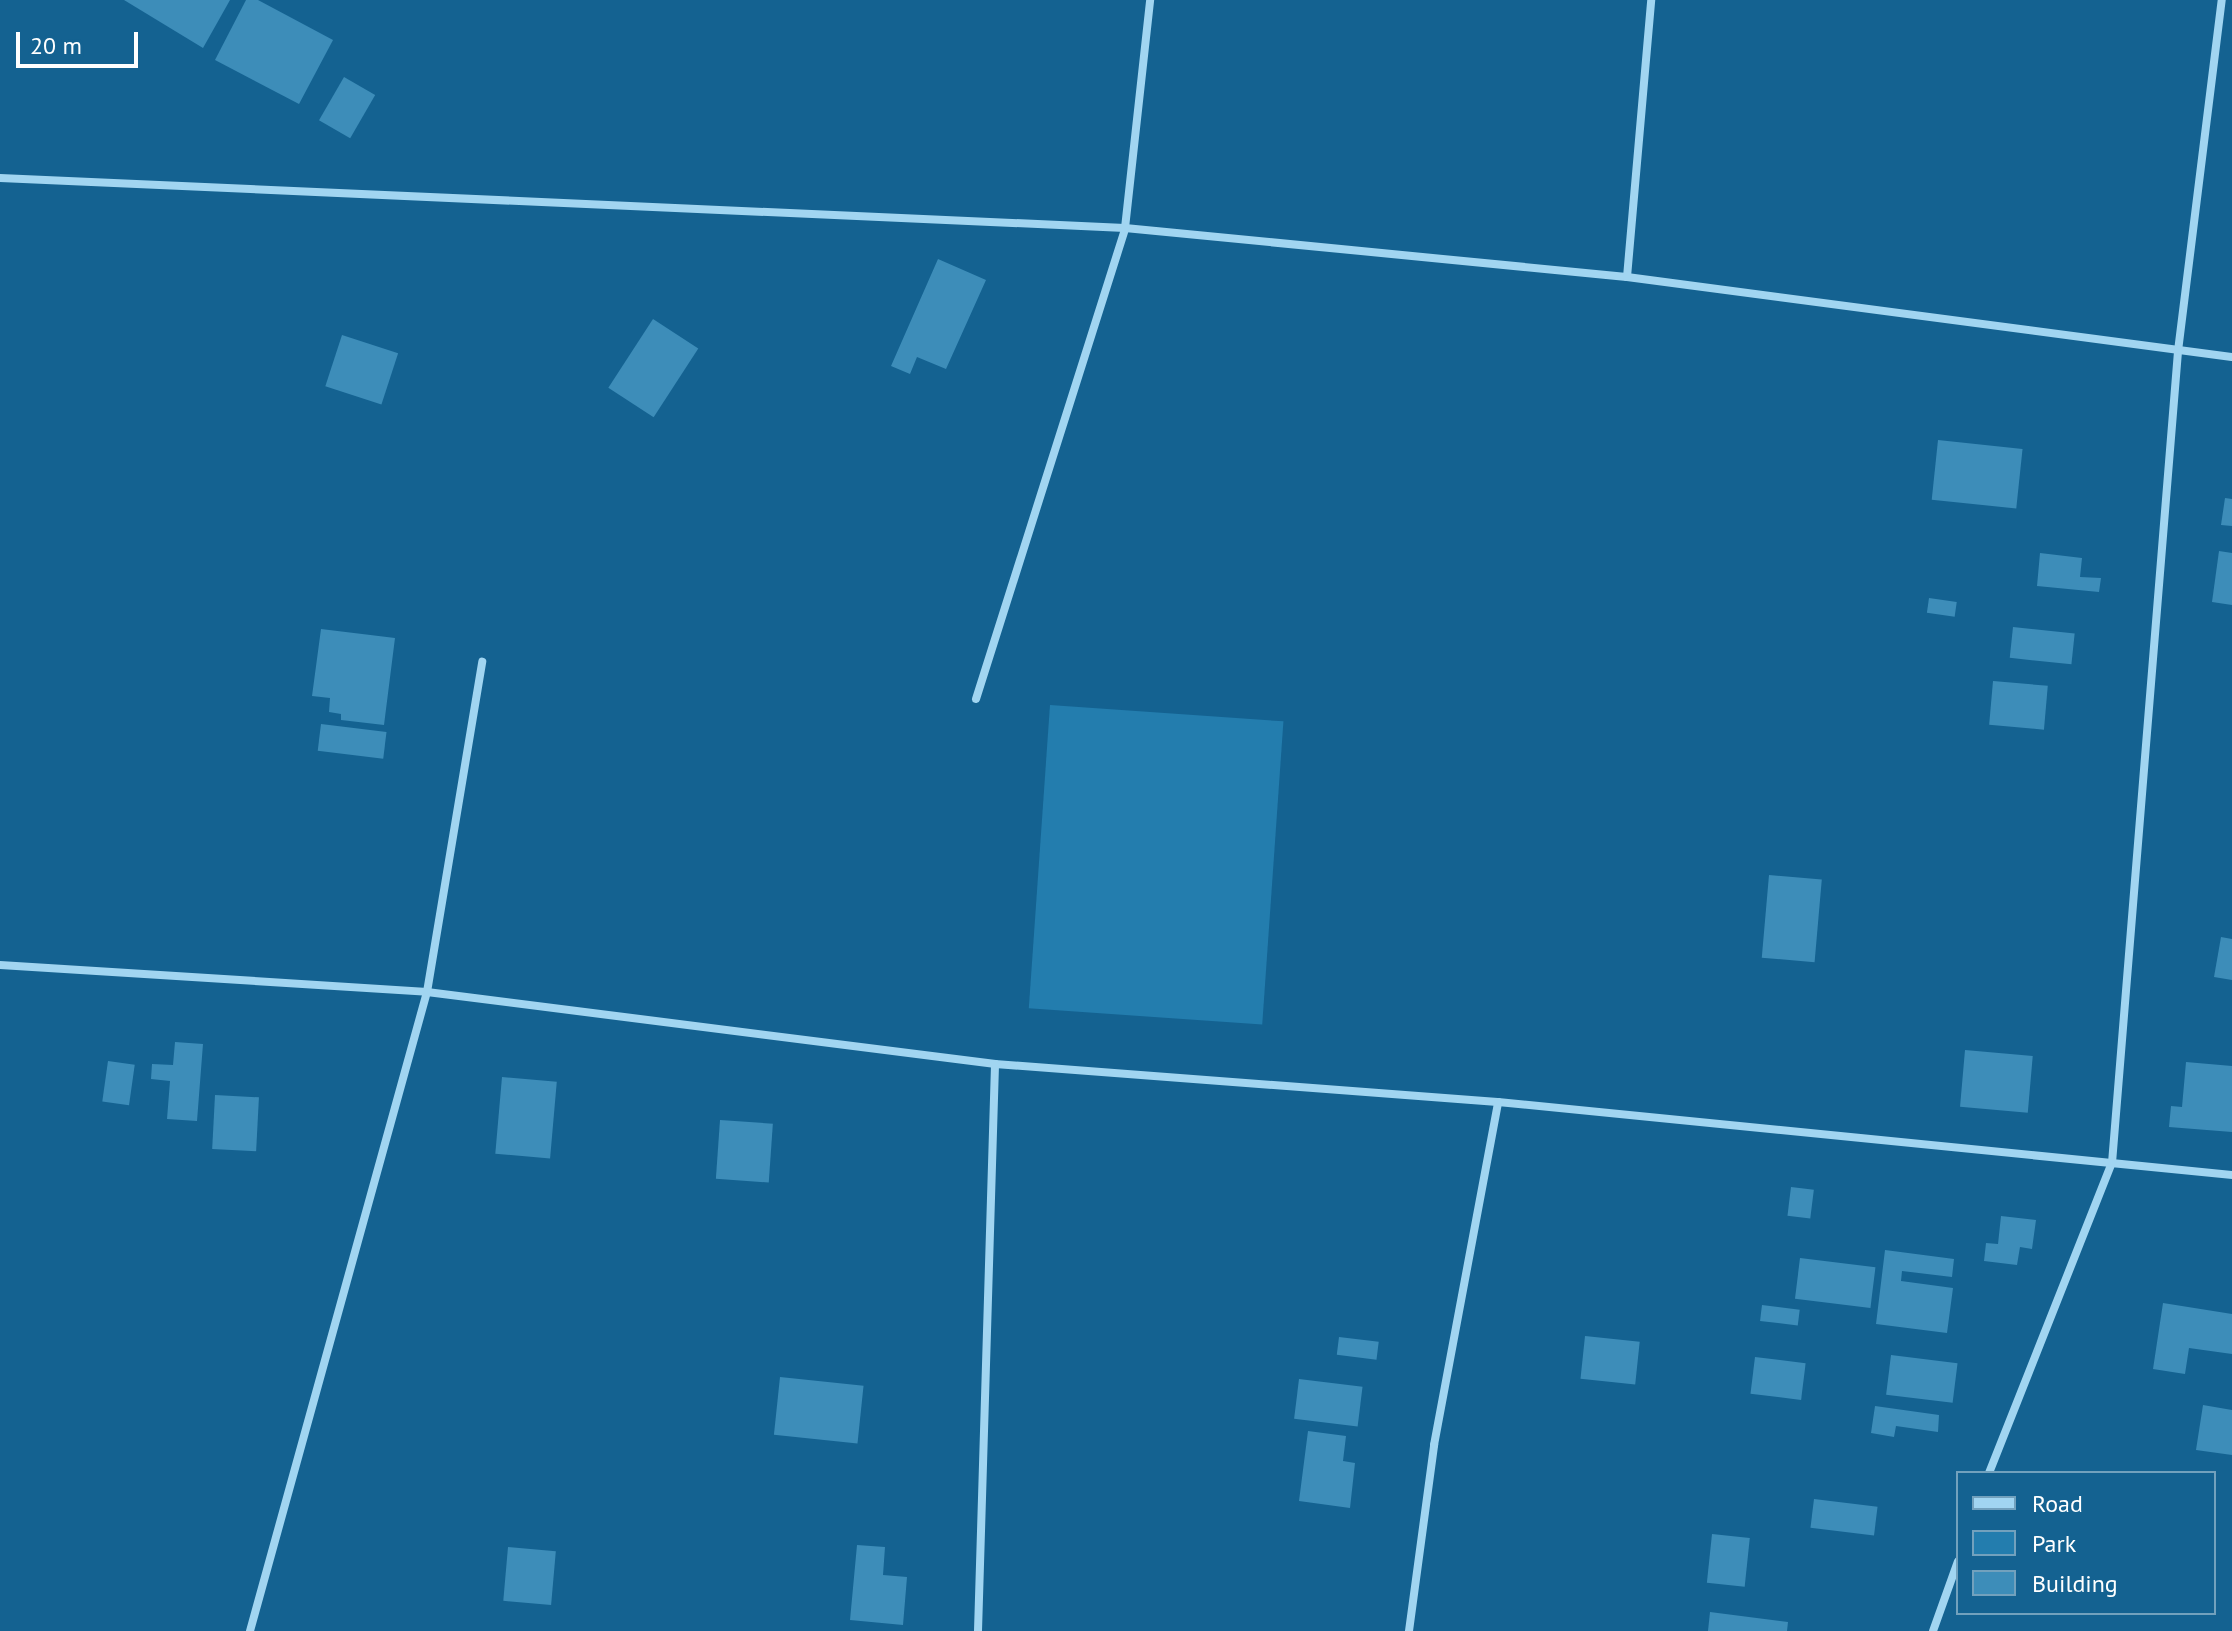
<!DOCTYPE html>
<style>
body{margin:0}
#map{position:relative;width:2232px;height:1631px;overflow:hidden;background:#146291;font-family:"PT Sans",sans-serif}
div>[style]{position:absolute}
.green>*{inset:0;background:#237dae;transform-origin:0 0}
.building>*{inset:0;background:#3d8db9;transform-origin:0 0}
.street>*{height:8px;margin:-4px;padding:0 4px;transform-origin:4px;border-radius:4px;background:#a1d5f1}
span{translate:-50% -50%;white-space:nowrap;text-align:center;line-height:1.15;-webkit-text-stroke:7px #146291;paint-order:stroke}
.legend{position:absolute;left:1956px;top:1471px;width:260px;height:144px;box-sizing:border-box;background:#146291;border:2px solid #72a1bd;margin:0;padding:10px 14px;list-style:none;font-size:24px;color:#fff}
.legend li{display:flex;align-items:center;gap:16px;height:40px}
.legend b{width:40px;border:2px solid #72a1bd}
.scale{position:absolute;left:16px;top:32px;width:122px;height:36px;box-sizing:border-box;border:4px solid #fff;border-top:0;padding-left:10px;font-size:24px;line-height:28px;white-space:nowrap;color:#fff;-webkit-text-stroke:6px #146291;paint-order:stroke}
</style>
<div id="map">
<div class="green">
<i style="left:1050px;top:705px;width:234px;height:304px;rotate:4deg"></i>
</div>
<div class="building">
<i style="clip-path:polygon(124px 0,230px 0,203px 48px)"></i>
<i style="clip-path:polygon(246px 0,258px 0,333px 40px,299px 104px,215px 60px)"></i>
<i style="left:344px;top:77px;width:36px;height:50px;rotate:30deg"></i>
<i style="clip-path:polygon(938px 259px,986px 280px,946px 369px,917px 357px,910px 374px,891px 366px)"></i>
<i style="left:653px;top:319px;width:54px;height:82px;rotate:33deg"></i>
<i style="left:342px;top:335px;width:59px;height:54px;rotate:18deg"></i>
<i style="left:1938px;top:440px;width:85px;height:60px;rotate:6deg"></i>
<i style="clip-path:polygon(2225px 498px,2232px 499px,2232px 526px,2221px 525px)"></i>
<i style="clip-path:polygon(2219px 551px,2232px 553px,2232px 605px,2212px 602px)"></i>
<i style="clip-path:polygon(2040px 553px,2082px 558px,2080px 577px,2101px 578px,2099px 592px,2037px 586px)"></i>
<i style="left:1929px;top:598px;width:28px;height:15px;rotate:8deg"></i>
<i style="left:2013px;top:627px;width:62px;height:31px;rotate:6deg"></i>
<i style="clip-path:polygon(321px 629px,395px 638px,384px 725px,341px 720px,341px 714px,329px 712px,330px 698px,312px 696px)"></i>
<i style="left:1993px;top:681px;width:55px;height:44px;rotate:5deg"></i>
<i style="left:321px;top:724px;width:66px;height:27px;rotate:7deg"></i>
<i style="left:1769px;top:875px;width:53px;height:83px;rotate:5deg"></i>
<i style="clip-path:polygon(2221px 937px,2232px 939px,2232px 980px,2214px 977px)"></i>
<i style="clip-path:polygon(175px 1042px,203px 1044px,197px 1121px,167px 1119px,170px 1081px,151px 1079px,152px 1064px,173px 1065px)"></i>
<i style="left:1965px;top:1050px;width:68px;height:57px;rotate:5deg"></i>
<i style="left:108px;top:1061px;width:27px;height:41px;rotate:8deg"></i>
<i style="clip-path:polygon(2186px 1062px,2232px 1066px,2232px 1132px,2169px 1127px,2171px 1106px,2182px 1107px)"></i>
<i style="left:502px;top:1077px;width:55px;height:77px;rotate:5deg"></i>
<i style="left:215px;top:1095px;width:44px;height:54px;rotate:3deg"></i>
<i style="left:720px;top:1120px;width:53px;height:59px;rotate:4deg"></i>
<i style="left:1791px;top:1187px;width:23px;height:29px;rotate:7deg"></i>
<i style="clip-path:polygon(2001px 1216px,2036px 1220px,2032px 1249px,2020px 1247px,2017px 1265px,1984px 1261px,1986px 1243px,1998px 1244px)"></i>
<i style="clip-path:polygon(1885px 1250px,1954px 1259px,1952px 1277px,1902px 1271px,1901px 1281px,1953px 1288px,1947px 1333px,1876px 1324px)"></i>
<i style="left:1800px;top:1258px;width:76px;height:41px;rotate:7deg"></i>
<i style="clip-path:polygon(2163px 1303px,2232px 1314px,2232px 1354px,2189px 1348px,2185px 1374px,2153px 1369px)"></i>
<i style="left:1762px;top:1305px;width:38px;height:16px;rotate:7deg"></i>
<i style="left:1585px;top:1336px;width:55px;height:43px;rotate:6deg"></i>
<i style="left:1339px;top:1337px;width:40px;height:18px;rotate:7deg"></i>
<i style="left:1891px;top:1355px;width:67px;height:40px;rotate:7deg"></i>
<i style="left:1755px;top:1357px;width:51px;height:37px;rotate:7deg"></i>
<i style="left:780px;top:1377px;width:84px;height:58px;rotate:6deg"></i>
<i style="left:1299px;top:1379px;width:64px;height:40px;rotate:7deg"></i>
<i style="clip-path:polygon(2203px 1405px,2232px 1410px,2232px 1455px,2196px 1450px)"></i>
<i style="clip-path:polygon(1875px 1406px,1939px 1415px,1938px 1432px,1896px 1426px,1894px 1437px,1871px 1433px)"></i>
<i style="clip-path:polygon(1308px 1431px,1346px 1436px,1343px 1461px,1355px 1463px,1350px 1508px,1299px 1501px)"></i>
<i style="left:1814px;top:1499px;width:64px;height:29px;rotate:7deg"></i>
<i style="left:1712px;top:1534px;width:38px;height:49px;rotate:6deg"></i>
<i style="clip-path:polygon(857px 1545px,885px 1547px,883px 1575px,907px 1577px,903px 1625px,850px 1620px)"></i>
<i style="left:508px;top:1547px;width:48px;height:54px;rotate:5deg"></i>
<i style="clip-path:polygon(1710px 1612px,1788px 1622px,1787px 1631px,1708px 1631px)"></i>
</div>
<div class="street">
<i style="left:0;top:178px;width:1126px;rotate:2.54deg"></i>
<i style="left:1125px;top:228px;width:504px;rotate:5.57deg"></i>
<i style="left:1627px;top:277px;width:610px;rotate:7.53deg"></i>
<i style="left:1627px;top:277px;width:278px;rotate:-85deg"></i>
<i style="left:976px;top:699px;width:494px;rotate:-72.4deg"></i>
<i style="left:1125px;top:228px;width:229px;rotate:-83.7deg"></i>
<i style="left:0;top:965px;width:428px;rotate:3.6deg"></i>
<i style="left:427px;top:992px;width:573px;rotate:7.22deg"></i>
<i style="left:995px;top:1064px;width:504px;rotate:4.32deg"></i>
<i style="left:1498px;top:1102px;width:738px;rotate:5.68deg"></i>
<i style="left:1989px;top:1473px;width:334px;rotate:-68.4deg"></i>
<i style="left:2112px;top:1163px;width:815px;rotate:-85.35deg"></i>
<i style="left:2178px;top:351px;width:354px;rotate:-82.9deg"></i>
<i style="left:250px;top:1631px;width:663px;rotate:-74.52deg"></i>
<i style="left:427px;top:992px;width:335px;rotate:-80.5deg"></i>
<i style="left:978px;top:1631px;width:567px;rotate:-88.28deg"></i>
<i style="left:1409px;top:1631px;width:188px;rotate:-82.3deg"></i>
<i style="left:1434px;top:1445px;width:349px;rotate:-79.4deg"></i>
<i style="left:1933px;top:1631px;width:74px;rotate:-70.3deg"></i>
</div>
<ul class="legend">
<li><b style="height:10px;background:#a1d5f1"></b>Road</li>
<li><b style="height:22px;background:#237dae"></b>Park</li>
<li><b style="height:22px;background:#3d8db9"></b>Building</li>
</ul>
<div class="scale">20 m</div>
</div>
